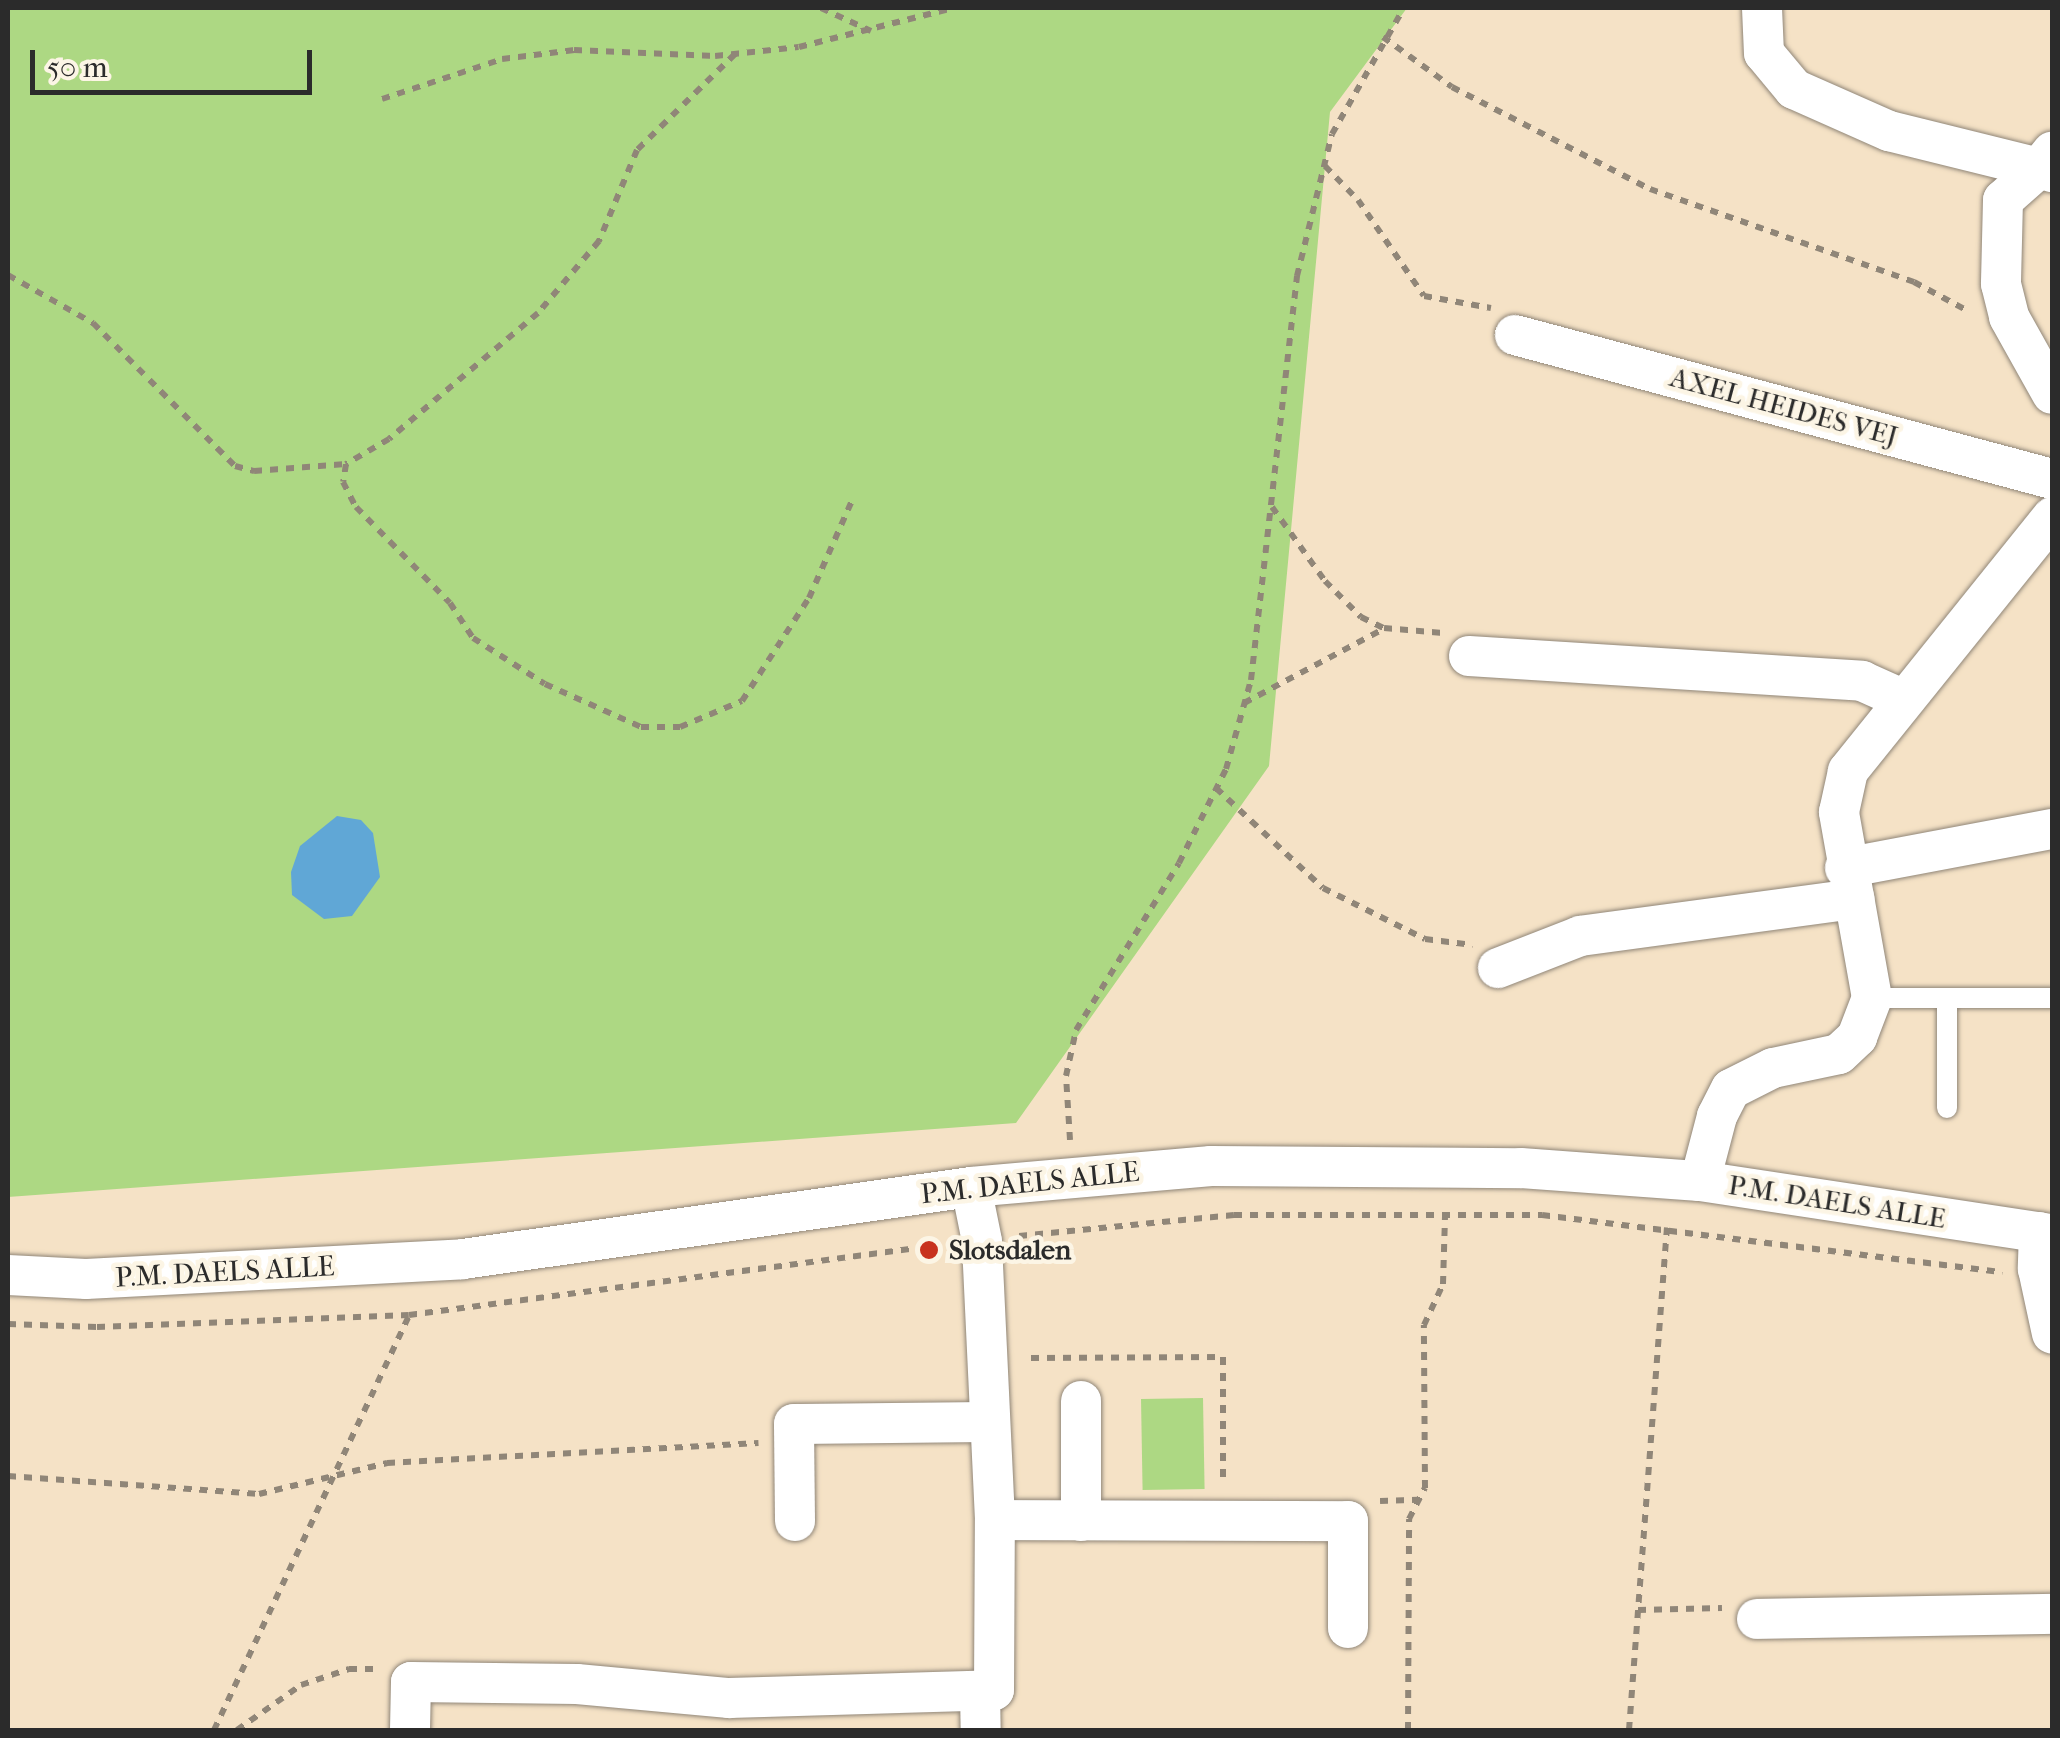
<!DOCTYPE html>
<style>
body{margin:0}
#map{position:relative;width:2060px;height:1738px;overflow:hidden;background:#f5e2c6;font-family:"IM FELL French Canon",serif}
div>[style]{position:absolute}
.green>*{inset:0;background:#add883;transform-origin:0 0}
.water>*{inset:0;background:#60a7d6}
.path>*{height:6px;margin-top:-3px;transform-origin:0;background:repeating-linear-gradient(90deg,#908678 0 8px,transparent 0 16px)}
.roads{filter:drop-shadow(0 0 2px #908678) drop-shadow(0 0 2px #908678)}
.lane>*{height:20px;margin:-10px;padding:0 10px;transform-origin:10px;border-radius:10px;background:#fff}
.street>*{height:40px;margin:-20px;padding:0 20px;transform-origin:20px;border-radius:20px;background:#fff}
.dots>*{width:28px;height:28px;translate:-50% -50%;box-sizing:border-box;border:5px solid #fcf5e5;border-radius:50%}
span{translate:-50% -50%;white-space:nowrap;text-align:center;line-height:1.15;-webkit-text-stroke:9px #fcf5e5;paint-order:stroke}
.street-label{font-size:28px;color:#2b2b2b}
.poi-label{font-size:28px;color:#2b2b2b;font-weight:700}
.left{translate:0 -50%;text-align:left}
.frame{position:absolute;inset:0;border:10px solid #2b2b2b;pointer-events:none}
.scale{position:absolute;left:30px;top:50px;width:282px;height:45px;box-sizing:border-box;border:5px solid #2b2b2b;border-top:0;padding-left:12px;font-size:30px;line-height:35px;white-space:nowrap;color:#2b2b2b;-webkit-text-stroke:8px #fcf5e5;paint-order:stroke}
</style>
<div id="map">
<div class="green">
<i style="clip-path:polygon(8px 8px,1407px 8px,1330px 112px,1269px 766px,1016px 1123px,8px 1197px)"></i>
<i style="left:1203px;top:1398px;width:91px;height:62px;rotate:89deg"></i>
</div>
<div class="water">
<i style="clip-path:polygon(337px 816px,361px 820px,373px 833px,380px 877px,352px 916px,324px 919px,292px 895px,291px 872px,300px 846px)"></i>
</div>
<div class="path">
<i style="left:821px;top:8px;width:55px;rotate:24.7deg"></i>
<i style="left:1383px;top:37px;width:85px;rotate:35.9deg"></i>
<i style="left:1452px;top:87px;width:223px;rotate:27.3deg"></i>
<i style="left:1650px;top:189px;width:280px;rotate:19.4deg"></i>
<i style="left:1914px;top:282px;width:61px;rotate:28.2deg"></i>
<i style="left:735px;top:54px;width:137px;rotate:135.6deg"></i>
<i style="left:637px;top:150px;width:99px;rotate:112.7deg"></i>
<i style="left:599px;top:241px;width:94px;rotate:130.3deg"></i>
<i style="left:538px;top:313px;width:195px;rotate:139.8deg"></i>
<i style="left:389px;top:439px;width:50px;rotate:149.8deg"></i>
<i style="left:346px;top:464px;width:18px;rotate:99deg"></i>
<i style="left:343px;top:482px;width:28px;rotate:63deg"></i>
<i style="left:356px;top:507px;width:134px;rotate:45.6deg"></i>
<i style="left:450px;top:603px;width:42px;rotate:56.7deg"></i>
<i style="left:473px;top:638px;width:85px;rotate:32.6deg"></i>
<i style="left:545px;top:684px;width:105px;rotate:24.1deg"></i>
<i style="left:641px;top:727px;width:39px"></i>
<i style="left:680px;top:727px;width:67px;rotate:-22.8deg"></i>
<i style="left:742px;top:701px;width:123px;rotate:-57deg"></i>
<i style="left:809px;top:598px;width:111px;rotate:-66.2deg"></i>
<i style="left:382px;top:99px;width:126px;rotate:-18.4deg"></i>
<i style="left:502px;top:59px;width:73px;rotate:-7.1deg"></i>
<i style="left:574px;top:50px;width:141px;rotate:2.4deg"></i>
<i style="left:715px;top:56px;width:84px;rotate:-6.1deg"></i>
<i style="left:799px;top:47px;width:159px;rotate:-14.2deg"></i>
<i style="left:1325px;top:166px;width:47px;rotate:45.9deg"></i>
<i style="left:1358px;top:200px;width:116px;rotate:55.5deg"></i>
<i style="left:1424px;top:296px;width:68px;rotate:10.2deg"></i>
<i style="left:8px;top:275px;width:98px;rotate:29.5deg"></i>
<i style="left:93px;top:323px;width:202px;rotate:45.2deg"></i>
<i style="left:235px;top:466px;width:20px;rotate:15deg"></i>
<i style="left:254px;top:471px;width:92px;rotate:-4.4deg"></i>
<i style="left:1272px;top:507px;width:91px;rotate:54.4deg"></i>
<i style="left:1325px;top:581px;width:51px;rotate:45deg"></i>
<i style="left:1361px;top:617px;width:25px;rotate:26deg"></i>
<i style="left:1384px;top:628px;width:59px;rotate:4.8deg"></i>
<i style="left:1244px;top:703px;width:157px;rotate:-28deg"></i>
<i style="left:1216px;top:788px;width:146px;rotate:43.1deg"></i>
<i style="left:1323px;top:888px;width:114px;rotate:26.6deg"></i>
<i style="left:1425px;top:939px;width:48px;rotate:7.1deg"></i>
<i style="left:1070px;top:1140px;width:64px;rotate:-93.6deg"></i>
<i style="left:1066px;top:1076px;width:47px;rotate:-77.7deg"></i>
<i style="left:1076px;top:1030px;width:196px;rotate:-58.3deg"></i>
<i style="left:1179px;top:863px;width:105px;rotate:-63.4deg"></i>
<i style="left:1226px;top:769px;width:92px;rotate:-74.3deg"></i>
<i style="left:1251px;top:680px;width:407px;rotate:-83.5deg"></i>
<i style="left:1297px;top:276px;width:146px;rotate:-76.2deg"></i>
<i style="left:1332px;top:134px;width:145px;rotate:-60.3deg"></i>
<i style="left:1019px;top:1236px;width:216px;rotate:-5.6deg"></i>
<i style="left:1234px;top:1215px;width:308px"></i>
<i style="left:1542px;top:1215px;width:464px;rotate:7.1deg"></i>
<i style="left:8px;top:1324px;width:89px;rotate:1.9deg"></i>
<i style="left:97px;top:1327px;width:312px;rotate:-2.2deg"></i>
<i style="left:409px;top:1315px;width:543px;rotate:-7.52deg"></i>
<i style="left:1031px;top:1358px;width:192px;rotate:-0.3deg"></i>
<i style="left:1223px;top:1357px;width:126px;rotate:90deg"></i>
<i style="left:8px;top:1476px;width:252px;rotate:4.1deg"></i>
<i style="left:259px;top:1494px;width:132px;rotate:-13.6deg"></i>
<i style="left:387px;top:1463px;width:372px;rotate:-3.1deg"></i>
<i style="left:1380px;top:1501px;width:38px;rotate:-2deg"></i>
<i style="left:1638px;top:1610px;width:84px;rotate:-1.4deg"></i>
<i style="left:214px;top:1730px;width:459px;rotate:-64.8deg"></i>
<i style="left:237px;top:1730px;width:78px;rotate:-35.1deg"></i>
<i style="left:301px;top:1685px;width:51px;rotate:-18.4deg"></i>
<i style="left:349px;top:1669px;width:30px"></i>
<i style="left:1408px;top:1730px;width:211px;rotate:-89.7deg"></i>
<i style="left:1409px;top:1519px;width:35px;rotate:-63deg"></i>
<i style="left:1425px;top:1488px;width:163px;rotate:-90.4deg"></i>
<i style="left:1424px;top:1325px;width:45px;rotate:-65.1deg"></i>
<i style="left:1443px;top:1284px;width:69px;rotate:-88.3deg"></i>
<i style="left:1629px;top:1730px;width:504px;rotate:-85.68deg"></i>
</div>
<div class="roads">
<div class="lane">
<i style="left:1872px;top:998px;width:180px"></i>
<i style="left:1947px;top:998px;width:110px;rotate:90deg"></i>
</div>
<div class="street">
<i style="left:1762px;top:8px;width:45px;rotate:87.5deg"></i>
<i style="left:1764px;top:53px;width:47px;rotate:50.2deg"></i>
<i style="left:1794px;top:89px;width:104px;rotate:23.9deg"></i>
<i style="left:1889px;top:131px;width:154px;rotate:13.9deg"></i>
<i style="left:2039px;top:168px;width:21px;rotate:-51deg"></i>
<i style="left:2052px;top:172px;width:14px;rotate:-163deg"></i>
<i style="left:2039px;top:168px;width:48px;rotate:138.4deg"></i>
<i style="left:2003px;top:200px;width:84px;rotate:91.4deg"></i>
<i style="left:2001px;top:284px;width:34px;rotate:76deg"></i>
<i style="left:2009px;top:317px;width:88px;rotate:60.8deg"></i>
<i style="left:1515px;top:335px;width:556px;rotate:15.01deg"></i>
<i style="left:1469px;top:656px;width:394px;rotate:3.6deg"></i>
<i style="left:1862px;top:681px;width:44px;rotate:24.2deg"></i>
<i style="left:1845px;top:868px;width:211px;rotate:-10.7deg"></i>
<i style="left:1498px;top:968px;width:88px;rotate:-21.3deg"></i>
<i style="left:1580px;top:936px;width:277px;rotate:-7.7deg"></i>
<i style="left:1700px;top:1181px;width:67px;rotate:-75.3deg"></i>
<i style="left:1717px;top:1116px;width:30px;rotate:-63deg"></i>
<i style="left:1731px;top:1089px;width:47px;rotate:-26.6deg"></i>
<i style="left:1773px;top:1068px;width:67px;rotate:-12deg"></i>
<i style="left:1839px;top:1054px;width:25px;rotate:-43deg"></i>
<i style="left:1857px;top:1037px;width:42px;rotate:-69deg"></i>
<i style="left:1872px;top:998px;width:189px;rotate:-100.1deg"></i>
<i style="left:1839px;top:812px;width:42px;rotate:-77.6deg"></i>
<i style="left:1848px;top:771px;width:326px;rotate:-51.2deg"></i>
<i style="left:2039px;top:1232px;width:37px;rotate:92deg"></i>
<i style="left:2038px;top:1269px;width:66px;rotate:77.8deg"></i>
<i style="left:8px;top:1275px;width:78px;rotate:2.9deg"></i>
<i style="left:86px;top:1279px;width:378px;rotate:-3deg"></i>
<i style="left:463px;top:1259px;width:513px;rotate:-8.07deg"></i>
<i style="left:971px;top:1187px;width:241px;rotate:-5deg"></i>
<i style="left:1211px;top:1166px;width:310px;rotate:0.4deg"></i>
<i style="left:1521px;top:1168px;width:179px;rotate:4.2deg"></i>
<i style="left:1700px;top:1181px;width:356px;rotate:8.6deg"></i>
<i style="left:995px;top:1520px;width:353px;rotate:0.2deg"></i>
<i style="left:1348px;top:1521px;width:107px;rotate:90deg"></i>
<i style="left:795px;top:1521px;width:97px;rotate:-90.6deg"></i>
<i style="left:794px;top:1424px;width:196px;rotate:-0.6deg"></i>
<i style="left:1081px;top:1521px;width:120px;rotate:-90deg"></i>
<i style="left:1757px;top:1619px;width:295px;rotate:-1deg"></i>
<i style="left:980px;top:1691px;width:39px;rotate:89deg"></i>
<i style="left:410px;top:1730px;width:48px;rotate:-88.8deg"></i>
<i style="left:411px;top:1682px;width:166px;rotate:0.7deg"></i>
<i style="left:577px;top:1684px;width:153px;rotate:5.3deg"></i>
<i style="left:729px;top:1698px;width:265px;rotate:-1.7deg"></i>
<i style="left:994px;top:1690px;width:170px;rotate:-89.7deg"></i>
<i style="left:995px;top:1520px;width:279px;rotate:-92.7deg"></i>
<i style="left:982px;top:1241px;width:55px;rotate:-101.5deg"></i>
</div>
</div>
<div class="dots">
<i style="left:929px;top:1250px;background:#c8321e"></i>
</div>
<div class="street-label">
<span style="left:1784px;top:407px;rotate:15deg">AXEL HEIDES VEJ</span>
<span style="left:1030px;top:1183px;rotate:-6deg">P.M. DAELS ALLE</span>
<span style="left:1837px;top:1202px;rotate:9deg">P.M. DAELS ALLE</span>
<span style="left:225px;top:1272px;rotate:-3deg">P.M. DAELS ALLE</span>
</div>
<div class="poi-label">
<span class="left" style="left:949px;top:1250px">Slotsdalen</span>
</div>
<div class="frame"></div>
<div class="scale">50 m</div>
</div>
